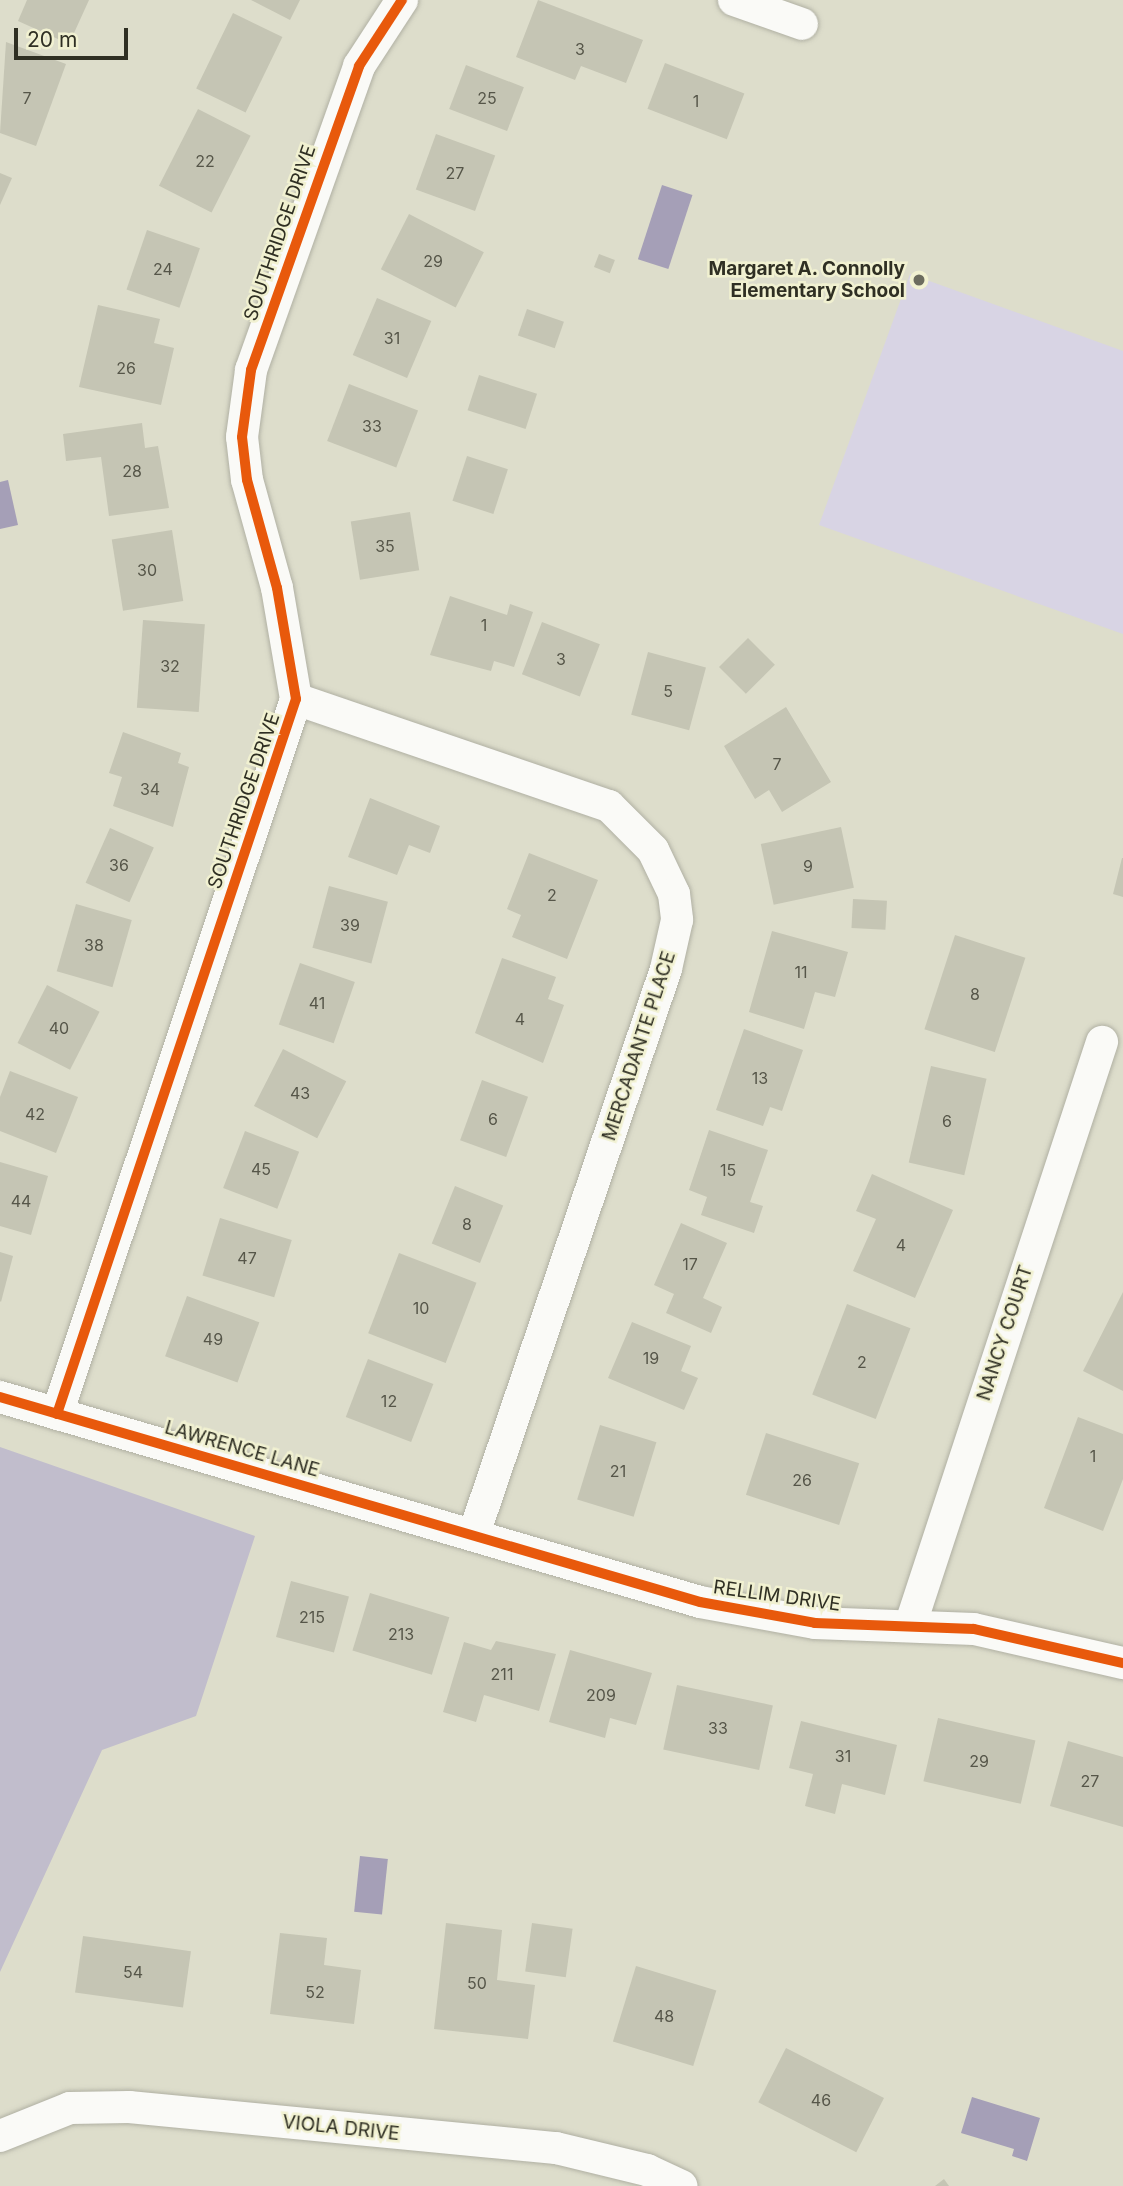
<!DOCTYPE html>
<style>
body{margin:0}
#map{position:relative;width:1123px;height:2186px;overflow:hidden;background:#ddddcb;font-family:Inter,sans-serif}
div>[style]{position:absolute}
.green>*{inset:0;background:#d8d4e4}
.forest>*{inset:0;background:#c1bdcc}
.water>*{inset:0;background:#a59fb7;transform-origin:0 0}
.building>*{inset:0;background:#c5c5b4;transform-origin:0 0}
.roads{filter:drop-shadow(0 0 2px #b0b0a3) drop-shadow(0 0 2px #b0b0a3)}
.street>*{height:32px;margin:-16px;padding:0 16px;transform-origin:16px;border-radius:16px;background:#fafaf7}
.cycleway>*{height:10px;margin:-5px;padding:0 5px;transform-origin:5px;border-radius:5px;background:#e8590c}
.dots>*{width:19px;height:19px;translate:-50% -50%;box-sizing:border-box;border:4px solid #f1f1d1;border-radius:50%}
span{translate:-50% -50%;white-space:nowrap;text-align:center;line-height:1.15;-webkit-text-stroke:5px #f1f1d1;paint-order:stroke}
.number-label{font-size:16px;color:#565649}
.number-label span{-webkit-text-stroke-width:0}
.street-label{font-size:19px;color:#2f2f23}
.poi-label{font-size:19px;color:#2f2f23;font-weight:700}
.right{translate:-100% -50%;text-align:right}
.scale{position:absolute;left:14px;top:28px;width:114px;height:32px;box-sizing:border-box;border:4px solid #2f2f23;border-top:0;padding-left:9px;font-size:21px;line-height:24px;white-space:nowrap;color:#2f2f23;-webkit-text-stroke:5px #f1f1d1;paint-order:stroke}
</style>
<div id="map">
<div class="green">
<i style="clip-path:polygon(910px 274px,1123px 351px,1123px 634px,819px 525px)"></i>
</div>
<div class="forest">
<i style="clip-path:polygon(0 1447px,255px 1536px,196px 1716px,102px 1750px,0 1972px)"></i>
</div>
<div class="water">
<i style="left:662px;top:185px;width:32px;height:78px;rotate:18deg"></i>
<i style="clip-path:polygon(8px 480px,18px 525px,0 529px,0 482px)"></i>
<i style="left:360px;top:1856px;width:28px;height:56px;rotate:6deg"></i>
<i style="clip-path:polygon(972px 2097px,1040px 2118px,1027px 2161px,1012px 2156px,1014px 2149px,961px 2133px)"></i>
</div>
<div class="building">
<i style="clip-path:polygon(27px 0,89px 0,69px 44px,18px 21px)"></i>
<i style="clip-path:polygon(251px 0,300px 0,290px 20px)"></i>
<i style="clip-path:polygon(538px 0,643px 40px,626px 83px,581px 66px,575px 80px,516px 57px)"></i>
<i style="left:233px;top:13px;width:55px;height:84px;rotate:26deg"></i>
<i style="clip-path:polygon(6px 42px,66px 64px,36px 146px,0 133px)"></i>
<i style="left:665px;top:63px;width:85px;height:49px;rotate:21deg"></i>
<i style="left:466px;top:65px;width:62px;height:47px;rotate:21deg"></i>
<i style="left:198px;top:109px;width:59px;height:86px;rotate:27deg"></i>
<i style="left:436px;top:134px;width:63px;height:59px;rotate:20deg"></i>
<i style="clip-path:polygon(0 173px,12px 178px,0 205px)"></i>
<i style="left:409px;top:214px;width:84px;height:62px;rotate:27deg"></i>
<i style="left:147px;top:230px;width:56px;height:63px;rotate:19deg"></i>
<i style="left:599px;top:254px;width:17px;height:14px;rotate:21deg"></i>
<i style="left:377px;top:298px;width:59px;height:62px;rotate:23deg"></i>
<i style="clip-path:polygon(98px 305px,160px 319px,154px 343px,174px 348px,161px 405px,79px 387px)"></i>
<i style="left:527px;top:309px;width:39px;height:28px;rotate:19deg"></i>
<i style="left:479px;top:375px;width:61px;height:37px;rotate:18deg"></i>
<i style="left:349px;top:384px;width:74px;height:61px;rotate:21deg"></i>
<i style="clip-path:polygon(142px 423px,145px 448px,158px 446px,169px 508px,109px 516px,101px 457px,66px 461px,63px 434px)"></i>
<i style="left:467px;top:456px;width:43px;height:47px;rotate:18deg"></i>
<i style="left:410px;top:512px;width:59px;height:60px;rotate:81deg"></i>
<i style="left:172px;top:530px;width:72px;height:61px;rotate:81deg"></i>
<i style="clip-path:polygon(450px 596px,507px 615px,510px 604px,533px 612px,514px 667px,494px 661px,491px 671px,430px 655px)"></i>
<i style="left:143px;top:620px;width:62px;height:88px;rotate:4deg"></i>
<i style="left:542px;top:622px;width:62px;height:56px;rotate:21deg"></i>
<i style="left:748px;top:638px;width:38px;height:41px;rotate:45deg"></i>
<i style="left:648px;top:652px;width:60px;height:65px;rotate:15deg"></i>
<i style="clip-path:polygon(786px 707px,831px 782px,782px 812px,769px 790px,755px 799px,724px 746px)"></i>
<i style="clip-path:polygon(123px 732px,181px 753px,178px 763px,189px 767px,173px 827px,113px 806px,122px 777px,109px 773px)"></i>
<i style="clip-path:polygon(370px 798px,440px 826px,430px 853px,409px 845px,397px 875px,348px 857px)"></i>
<i style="left:841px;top:827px;width:62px;height:82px;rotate:78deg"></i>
<i style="left:110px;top:828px;width:48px;height:60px;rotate:24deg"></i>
<i style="clip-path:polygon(529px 853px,598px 880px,567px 959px,512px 937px,521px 915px,507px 909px)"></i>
<i style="clip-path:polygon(1122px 858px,1123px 858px,1123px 897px,1113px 894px)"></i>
<i style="left:329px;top:886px;width:61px;height:64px;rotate:15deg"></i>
<i style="left:853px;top:899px;width:34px;height:29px;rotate:3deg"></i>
<i style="left:76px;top:904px;width:58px;height:70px;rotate:16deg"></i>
<i style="clip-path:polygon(772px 931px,848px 952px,835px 997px,815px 992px,804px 1029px,749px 1012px)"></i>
<i style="left:955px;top:935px;width:74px;height:99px;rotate:18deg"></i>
<i style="clip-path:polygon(502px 958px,556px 977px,548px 999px,564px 1005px,543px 1063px,475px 1033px)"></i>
<i style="left:300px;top:963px;width:58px;height:65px;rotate:19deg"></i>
<i style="left:47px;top:985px;width:59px;height:65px;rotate:27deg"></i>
<i style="clip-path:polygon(744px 1029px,803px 1050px,782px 1111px,770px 1107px,763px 1126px,716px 1110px)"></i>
<i style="left:283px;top:1049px;width:71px;height:64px;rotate:27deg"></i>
<i style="left:931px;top:1066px;width:57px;height:99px;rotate:13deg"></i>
<i style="clip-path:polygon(10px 1071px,78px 1097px,56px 1153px,0 1131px,0 1097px)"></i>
<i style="left:482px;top:1080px;width:49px;height:64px;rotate:20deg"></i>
<i style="clip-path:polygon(709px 1130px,768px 1150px,750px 1202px,763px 1206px,754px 1233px,701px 1215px,707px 1197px,689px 1190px)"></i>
<i style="left:245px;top:1131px;width:58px;height:61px;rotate:21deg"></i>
<i style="clip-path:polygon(0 1162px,48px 1176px,31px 1235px,0 1226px)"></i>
<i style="clip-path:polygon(872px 1174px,953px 1210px,915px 1298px,853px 1271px,876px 1219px,856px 1211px)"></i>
<i style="left:455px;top:1186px;width:52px;height:62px;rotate:22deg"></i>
<i style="left:220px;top:1218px;width:75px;height:60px;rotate:17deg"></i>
<i style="clip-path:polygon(681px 1223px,727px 1243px,703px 1298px,722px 1307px,711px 1333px,666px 1313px,674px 1294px,654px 1285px)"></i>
<i style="clip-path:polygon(0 1252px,13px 1256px,1px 1302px,0 1301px)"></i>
<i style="left:399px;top:1253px;width:83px;height:86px;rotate:21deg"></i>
<i style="clip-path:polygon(1123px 1292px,1123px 1391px,1083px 1371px)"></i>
<i style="left:187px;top:1296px;width:77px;height:64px;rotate:20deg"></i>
<i style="left:847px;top:1304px;width:68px;height:97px;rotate:21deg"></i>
<i style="clip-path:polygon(632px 1322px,691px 1346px,681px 1371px,698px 1378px,684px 1410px,608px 1378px)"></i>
<i style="left:368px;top:1359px;width:70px;height:62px;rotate:21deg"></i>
<i style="clip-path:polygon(1078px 1417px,1123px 1434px,1123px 1479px,1103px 1531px,1044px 1508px)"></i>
<i style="left:600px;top:1425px;width:59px;height:78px;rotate:17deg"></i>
<i style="left:766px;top:1433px;width:98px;height:65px;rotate:18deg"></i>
<i style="left:291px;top:1581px;width:60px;height:58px;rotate:15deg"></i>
<i style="left:370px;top:1593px;width:83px;height:60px;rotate:17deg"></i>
<i style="clip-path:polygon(496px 1641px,556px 1654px,539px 1711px,484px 1695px,476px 1722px,443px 1712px,464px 1642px,491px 1650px)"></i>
<i style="clip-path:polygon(570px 1650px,652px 1673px,636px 1725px,610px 1718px,605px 1738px,549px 1722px)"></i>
<i style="left:677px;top:1685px;width:98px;height:66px;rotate:12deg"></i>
<i style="left:938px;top:1718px;width:100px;height:65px;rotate:13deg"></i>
<i style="clip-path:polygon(801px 1721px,897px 1745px,885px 1795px,842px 1784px,835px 1814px,805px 1806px,813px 1774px,789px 1768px)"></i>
<i style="clip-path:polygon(1068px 1741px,1123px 1757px,1123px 1827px,1050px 1806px)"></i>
<i style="clip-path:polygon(446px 1923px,502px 1930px,497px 1980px,535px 1985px,528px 2039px,434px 2029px)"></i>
<i style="left:532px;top:1923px;width:41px;height:49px;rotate:8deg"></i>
<i style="clip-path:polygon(280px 1933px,327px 1938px,324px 1965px,361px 1970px,354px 2024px,270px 2014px)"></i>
<i style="left:83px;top:1936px;width:109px;height:57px;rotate:8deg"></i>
<i style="left:636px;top:1966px;width:84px;height:79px;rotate:17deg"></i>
<i style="left:786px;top:2048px;width:110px;height:61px;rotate:27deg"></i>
<i style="clip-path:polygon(944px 2179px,949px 2186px,935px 2186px)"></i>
</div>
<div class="roads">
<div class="street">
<i style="left:734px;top:0;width:72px;rotate:19.4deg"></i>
<i style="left:296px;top:699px;width:331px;rotate:18.9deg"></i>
<i style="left:609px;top:806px;width:62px;rotate:45deg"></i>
<i style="left:653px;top:850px;width:49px;rotate:64.5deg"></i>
<i style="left:674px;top:894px;width:26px;rotate:83deg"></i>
<i style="left:677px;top:920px;width:50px;rotate:102.7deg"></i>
<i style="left:666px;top:969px;width:597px;rotate:108.77deg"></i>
<i style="left:0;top:1397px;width:729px;rotate:16.32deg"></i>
<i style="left:700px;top:1602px;width:117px;rotate:10.3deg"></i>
<i style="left:815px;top:1623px;width:159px;rotate:2.2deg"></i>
<i style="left:974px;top:1629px;width:153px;rotate:12.9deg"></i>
<i style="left:57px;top:1414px;width:754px;rotate:-71.52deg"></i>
<i style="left:296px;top:699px;width:113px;rotate:-99.7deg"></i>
<i style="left:277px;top:588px;width:112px;rotate:-105.5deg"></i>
<i style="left:247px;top:480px;width:43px;rotate:-96.6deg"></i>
<i style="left:242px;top:437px;width:68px;rotate:-82.3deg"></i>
<i style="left:251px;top:370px;width:323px;rotate:-70.4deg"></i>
<i style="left:359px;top:66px;width:79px;rotate:-56.9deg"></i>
<i style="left:910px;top:1626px;width:615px;rotate:-71.8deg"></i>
<i style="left:0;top:2136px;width:75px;rotate:-21.8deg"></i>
<i style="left:70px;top:2108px;width:59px;rotate:-1deg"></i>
<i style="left:129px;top:2107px;width:429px;rotate:5.5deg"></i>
<i style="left:556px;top:2148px;width:94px;rotate:13.6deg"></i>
<i style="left:647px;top:2170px;width:38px;rotate:25deg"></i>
</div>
</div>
<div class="cycleway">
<i style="left:0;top:1397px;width:729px;rotate:16.32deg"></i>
<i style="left:700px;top:1602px;width:117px;rotate:10.3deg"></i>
<i style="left:815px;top:1623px;width:159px;rotate:2.2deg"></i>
<i style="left:974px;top:1629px;width:153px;rotate:12.9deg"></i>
<i style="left:57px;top:1414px;width:754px;rotate:-71.52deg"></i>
<i style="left:296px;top:699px;width:113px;rotate:-99.7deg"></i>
<i style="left:277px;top:588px;width:112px;rotate:-105.5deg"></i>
<i style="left:247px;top:480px;width:43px;rotate:-96.6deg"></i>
<i style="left:242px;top:437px;width:68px;rotate:-82.3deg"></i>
<i style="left:251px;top:370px;width:323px;rotate:-70.4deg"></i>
<i style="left:359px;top:66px;width:79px;rotate:-56.9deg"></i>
</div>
<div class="dots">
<i style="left:919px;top:280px;background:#6c6c5e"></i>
</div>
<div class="number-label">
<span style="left:580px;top:49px">3</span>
<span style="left:27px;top:98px">7</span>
<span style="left:487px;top:98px">25</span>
<span style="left:696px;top:101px">1</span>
<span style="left:205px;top:161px">22</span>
<span style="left:455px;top:173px">27</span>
<span style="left:433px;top:261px">29</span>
<span style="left:163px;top:269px">24</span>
<span style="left:392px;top:338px">31</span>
<span style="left:126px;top:368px">26</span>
<span style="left:372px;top:426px">33</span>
<span style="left:132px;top:471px">28</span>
<span style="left:385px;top:546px">35</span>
<span style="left:147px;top:570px">30</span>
<span style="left:484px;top:625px">1</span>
<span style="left:561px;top:659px">3</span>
<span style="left:170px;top:666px">32</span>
<span style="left:668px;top:691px">5</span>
<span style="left:777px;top:764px">7</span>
<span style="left:150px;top:789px">34</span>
<span style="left:119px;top:865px">36</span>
<span style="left:808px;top:866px">9</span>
<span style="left:552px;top:895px">2</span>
<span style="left:350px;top:925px">39</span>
<span style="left:94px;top:945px">38</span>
<span style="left:801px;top:972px">11</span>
<span style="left:975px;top:994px">8</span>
<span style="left:317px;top:1003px">41</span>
<span style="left:520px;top:1019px">4</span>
<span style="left:59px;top:1028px">40</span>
<span style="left:760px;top:1078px">13</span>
<span style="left:300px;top:1093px">43</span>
<span style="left:35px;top:1114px">42</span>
<span style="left:493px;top:1119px">6</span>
<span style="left:947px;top:1121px">6</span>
<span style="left:261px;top:1169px">45</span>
<span style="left:728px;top:1170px">15</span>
<span style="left:21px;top:1201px">44</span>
<span style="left:467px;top:1224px">8</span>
<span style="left:901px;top:1245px">4</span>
<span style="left:247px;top:1258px">47</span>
<span style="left:690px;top:1264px">17</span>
<span style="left:421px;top:1308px">10</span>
<span style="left:213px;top:1339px">49</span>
<span style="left:651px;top:1358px">19</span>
<span style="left:862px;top:1362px">2</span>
<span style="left:389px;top:1401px">12</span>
<span style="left:1093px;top:1456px">1</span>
<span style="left:618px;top:1471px">21</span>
<span style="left:802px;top:1480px">26</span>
<span style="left:312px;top:1617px">215</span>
<span style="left:401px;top:1634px">213</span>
<span style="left:502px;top:1674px">211</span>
<span style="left:601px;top:1695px">209</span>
<span style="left:718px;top:1728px">33</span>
<span style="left:843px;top:1756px">31</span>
<span style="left:979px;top:1761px">29</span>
<span style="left:1090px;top:1781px">27</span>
<span style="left:133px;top:1972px">54</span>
<span style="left:477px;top:1983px">50</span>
<span style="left:315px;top:1992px">52</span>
<span style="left:664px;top:2016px">48</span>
<span style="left:821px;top:2100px">46</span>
</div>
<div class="street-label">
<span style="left:280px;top:233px;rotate:-71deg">SOUTHRIDGE DRIVE</span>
<span style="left:244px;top:801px;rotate:-71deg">SOUTHRIDGE DRIVE</span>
<span style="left:639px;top:1046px;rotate:-72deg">MERCADANTE PLACE</span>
<span style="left:1005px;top:1333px;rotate:-72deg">NANCY COURT</span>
<span style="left:242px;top:1449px;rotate:16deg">LAWRENCE LANE</span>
<span style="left:777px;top:1596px;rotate:8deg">RELLIM DRIVE</span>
<span style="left:341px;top:2128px;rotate:6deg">VIOLA DRIVE</span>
</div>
<div class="poi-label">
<span class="right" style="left:905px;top:280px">Margaret A. Connolly<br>Elementary School</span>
</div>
<div class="scale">20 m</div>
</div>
